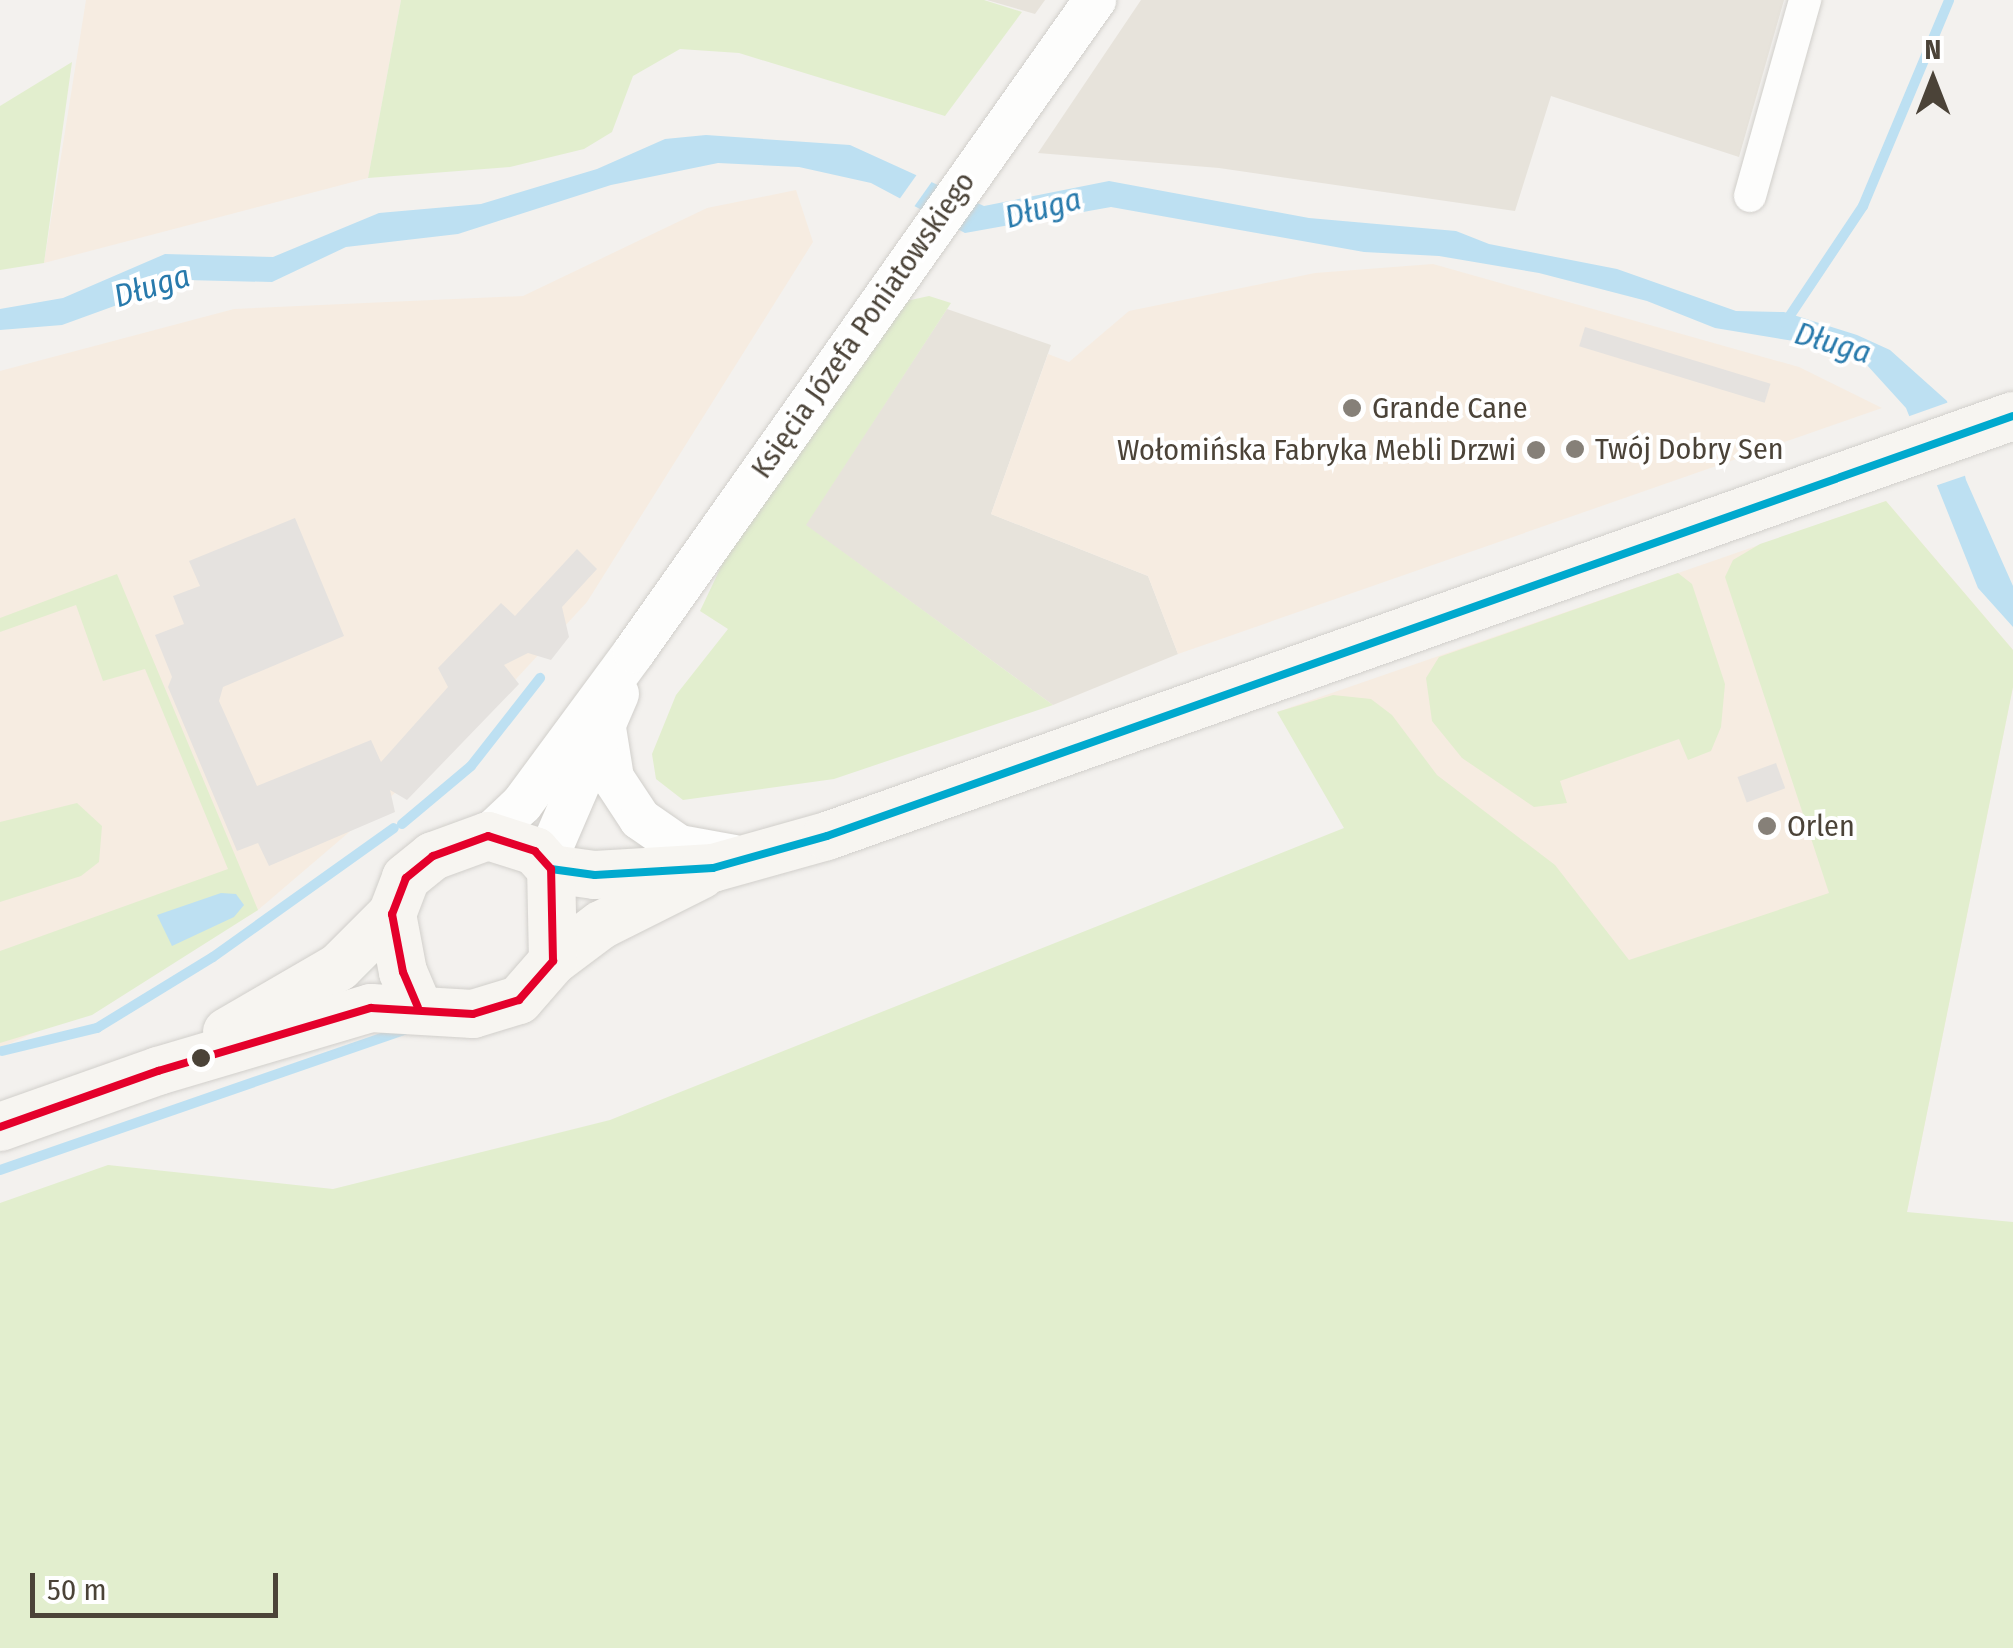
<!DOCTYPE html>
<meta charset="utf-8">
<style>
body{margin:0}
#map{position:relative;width:2013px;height:1648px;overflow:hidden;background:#f3f1ee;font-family:"Fira Sans Condensed",sans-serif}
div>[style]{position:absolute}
.residential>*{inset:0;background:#e7e3db}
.commercial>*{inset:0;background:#f6ece1}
.green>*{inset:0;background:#e2eece}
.parking>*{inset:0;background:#e5e2df;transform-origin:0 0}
.water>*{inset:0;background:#bde0f2}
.pier>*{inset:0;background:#f3f1ee}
.stream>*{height:10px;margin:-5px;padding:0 5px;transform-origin:5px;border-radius:5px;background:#bde0f2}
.roads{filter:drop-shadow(0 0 2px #d1cfcb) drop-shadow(0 0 2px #d1cfcb)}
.minor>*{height:32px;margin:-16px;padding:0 16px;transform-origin:16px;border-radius:16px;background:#fdfdfc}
.tertiary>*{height:42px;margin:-21px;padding:0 21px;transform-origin:21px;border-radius:21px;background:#fdfdfc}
.secondary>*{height:48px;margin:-24px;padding:0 24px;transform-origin:24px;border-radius:24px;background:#f7f5f1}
.bus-1>*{height:8px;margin:-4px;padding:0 4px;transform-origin:4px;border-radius:4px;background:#00a9ce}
.bus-2>*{height:8px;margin:-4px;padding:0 4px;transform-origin:4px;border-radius:4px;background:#e4002b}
.dots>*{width:28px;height:28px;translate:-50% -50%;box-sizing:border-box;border:5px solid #fff;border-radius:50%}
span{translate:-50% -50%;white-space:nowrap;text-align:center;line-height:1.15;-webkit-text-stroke:8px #fff;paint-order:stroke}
.street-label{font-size:30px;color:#4b4338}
.poi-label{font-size:30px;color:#4b4338}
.left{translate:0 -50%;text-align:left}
.right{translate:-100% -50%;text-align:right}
.water-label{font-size:32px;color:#287aac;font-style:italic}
.north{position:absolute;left:1883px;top:30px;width:100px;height:100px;-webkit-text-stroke:8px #fff;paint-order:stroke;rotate:0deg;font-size:28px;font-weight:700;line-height:40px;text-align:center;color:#4b4338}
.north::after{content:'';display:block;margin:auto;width:35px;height:45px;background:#4b4338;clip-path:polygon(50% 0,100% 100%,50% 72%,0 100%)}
.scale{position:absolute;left:30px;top:1573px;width:248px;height:45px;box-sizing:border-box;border:5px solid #4b4338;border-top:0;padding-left:12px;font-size:30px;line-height:35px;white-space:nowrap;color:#4b4338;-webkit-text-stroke:8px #fff;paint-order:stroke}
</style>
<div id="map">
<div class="residential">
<i style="clip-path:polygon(987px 0,1045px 0,1035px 14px)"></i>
<i style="clip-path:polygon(1141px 0,1784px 0,1739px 157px,1551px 96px,1515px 211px,1219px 168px,1038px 153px)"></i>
<i style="clip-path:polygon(947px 309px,1051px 345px,991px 514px,1148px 576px,1178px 654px,1053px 705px,805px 525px)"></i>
</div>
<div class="commercial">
<i style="clip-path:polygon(86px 0,401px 0,368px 178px,44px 263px)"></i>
<i style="clip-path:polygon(796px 190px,813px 242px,587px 602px,471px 728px,258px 910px,120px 994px,0 1048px,0 371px,234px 309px,523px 296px,707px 208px)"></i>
<i style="clip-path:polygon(1433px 264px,1799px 367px,1882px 408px,1178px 654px,1148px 576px,991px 514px,1048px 354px,1069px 362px,1129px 311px,1315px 273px)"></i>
<i style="clip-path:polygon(1886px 501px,2013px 650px,2013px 687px,1907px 1212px,1277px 712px)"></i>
</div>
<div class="green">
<i style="clip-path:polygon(401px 0,984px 0,1022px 12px,945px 116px,739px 53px,680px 49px,633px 76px,612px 132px,584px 149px,510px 167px,368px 178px)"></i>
<i style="clip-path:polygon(72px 62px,44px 263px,0 270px,0 106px)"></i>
<i style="clip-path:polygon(929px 296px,951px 303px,806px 525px,1053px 705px,834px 779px,683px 800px,656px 779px,652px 754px,676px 695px,728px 629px,700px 611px,739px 529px,906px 301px)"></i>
<i style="clip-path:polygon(1886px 501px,2013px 650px,2013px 687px,1907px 1212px,2013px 1222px,2013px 1648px,0 1648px,0 1203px,108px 1165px,333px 1189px,610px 1120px,1344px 828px,1277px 712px,1333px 695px,1371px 699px,1392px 715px,1437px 775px,1555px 865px,1629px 960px,1829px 893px,1725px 577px,1733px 560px,1760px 544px)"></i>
<i style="clip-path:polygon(1678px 573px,1692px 584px,1725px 684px,1721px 727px,1711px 751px,1688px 760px,1679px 739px,1560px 781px,1567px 803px,1534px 807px,1462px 758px,1432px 721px,1426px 678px,1439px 657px)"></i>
<i style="clip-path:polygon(117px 574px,258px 910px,92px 1015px,0 1043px,0 951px,228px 869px,145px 669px,103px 681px,76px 605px,0 632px,0 618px)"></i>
<i style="clip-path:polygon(77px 803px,102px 826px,99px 862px,81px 876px,0 902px,0 822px)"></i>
</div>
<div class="parking">
<i style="left:1585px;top:327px;width:194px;height:20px;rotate:17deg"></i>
<i style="clip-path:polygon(295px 518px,344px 636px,223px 687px,219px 701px,257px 786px,371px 740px,381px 762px,448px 687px,438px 668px,501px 603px,515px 616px,577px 549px,597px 569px,562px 607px,569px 637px,551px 660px,528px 653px,504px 665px,519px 684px,407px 800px,390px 790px,395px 812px,269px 866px,258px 843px,237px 851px,168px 687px,172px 677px,155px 635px,184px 624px,173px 596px,200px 586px,189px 561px)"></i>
<i style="left:1776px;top:763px;width:27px;height:41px;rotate:70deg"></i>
</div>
<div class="water">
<i style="clip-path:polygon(706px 135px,850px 145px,984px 206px,1109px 181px,1309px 218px,1456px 231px,1489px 244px,1617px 269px,1736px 311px,1784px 312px,1857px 335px,1890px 350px,1947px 401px,1966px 480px,2013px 586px,2013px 627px,1978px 588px,1906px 408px,1866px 364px,1800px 342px,1715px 328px,1647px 301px,1539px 273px,1439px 256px,1364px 252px,1111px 207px,965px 233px,871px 183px,799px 167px,718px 163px,611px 185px,458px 234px,346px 247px,272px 282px,186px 280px,62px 325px,0 330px,0 309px,63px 298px,165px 254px,273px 257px,379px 213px,481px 204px,597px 169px,665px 139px)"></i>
<i style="clip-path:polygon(221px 893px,236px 894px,244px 905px,234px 917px,172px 946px,157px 915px)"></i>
</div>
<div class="pier">
<i style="clip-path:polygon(918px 173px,933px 180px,911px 211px,896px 204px)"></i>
<i style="clip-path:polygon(1952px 401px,1970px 474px,1932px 487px,1904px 418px)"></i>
</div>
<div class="stream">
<i style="left:1785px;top:323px;width:141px;rotate:-56.3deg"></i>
<i style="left:1863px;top:206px;width:223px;rotate:-67.3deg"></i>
<i style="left:402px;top:824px;width:90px;rotate:-40deg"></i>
<i style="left:471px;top:766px;width:112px;rotate:-51.9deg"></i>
<i style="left:2px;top:1051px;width:98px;rotate:-13.6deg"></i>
<i style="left:97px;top:1028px;width:136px;rotate:-31.5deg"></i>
<i style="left:213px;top:957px;width:222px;rotate:-35.5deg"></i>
<i style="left:0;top:1170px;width:429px;rotate:-19.1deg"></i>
</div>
<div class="roads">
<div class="minor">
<i style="left:1750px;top:196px;width:204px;rotate:-74.3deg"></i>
</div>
<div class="tertiary">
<i style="left:605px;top:728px;width:51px;rotate:80.9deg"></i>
<i style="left:613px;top:778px;width:49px;rotate:56.6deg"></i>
<i style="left:640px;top:819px;width:47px;rotate:34.7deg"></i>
<i style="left:679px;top:846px;width:56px;rotate:10.3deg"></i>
<i style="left:488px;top:836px;width:47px;rotate:-43.3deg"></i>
<i style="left:522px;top:804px;width:189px;rotate:-53.6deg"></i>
<i style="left:634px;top:652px;width:799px;rotate:-54.74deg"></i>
<i style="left:546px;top:861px;width:182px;rotate:-66.7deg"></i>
</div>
<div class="secondary">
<i style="left:551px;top:869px;width:44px;rotate:7.8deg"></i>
<i style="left:595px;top:875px;width:118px;rotate:-3.4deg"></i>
<i style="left:713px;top:868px;width:118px;rotate:-15.7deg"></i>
<i style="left:827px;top:836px;width:1258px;rotate:-19.5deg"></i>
<i style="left:553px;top:961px;width:60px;rotate:-36.9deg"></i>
<i style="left:601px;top:925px;width:112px;rotate:-26.6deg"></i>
<i style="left:227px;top:1032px;width:129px;rotate:-30.1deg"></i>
<i style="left:339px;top:967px;width:75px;rotate:-45deg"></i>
<i style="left:0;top:1127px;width:168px;rotate:-19.5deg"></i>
<i style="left:158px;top:1071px;width:222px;rotate:-16.5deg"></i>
<i style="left:371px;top:1008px;width:102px;rotate:3.4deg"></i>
<i style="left:473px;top:1014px;width:48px;rotate:-16.9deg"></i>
<i style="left:519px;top:1000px;width:52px;rotate:-48.9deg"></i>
<i style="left:553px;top:961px;width:92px;rotate:-91.2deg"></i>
<i style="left:551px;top:869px;width:24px;rotate:-132deg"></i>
<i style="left:535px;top:851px;width:49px;rotate:-162.3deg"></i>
<i style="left:488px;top:836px;width:59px;rotate:160deg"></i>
<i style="left:433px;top:856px;width:35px;rotate:141deg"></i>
<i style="left:406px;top:878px;width:39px;rotate:111deg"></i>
<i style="left:392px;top:914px;width:59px;rotate:79.3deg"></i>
<i style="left:403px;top:972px;width:38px;rotate:67deg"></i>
</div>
</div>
<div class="bus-1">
<i style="left:551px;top:869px;width:44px;rotate:7.8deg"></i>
<i style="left:595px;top:875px;width:118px;rotate:-3.4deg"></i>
<i style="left:713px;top:868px;width:118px;rotate:-15.7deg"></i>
<i style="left:827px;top:836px;width:1258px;rotate:-19.5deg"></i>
</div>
<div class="bus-2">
<i style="left:0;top:1127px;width:168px;rotate:-19.5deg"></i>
<i style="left:158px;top:1071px;width:222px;rotate:-16.5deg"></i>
<i style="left:371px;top:1008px;width:102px;rotate:3.4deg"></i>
<i style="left:473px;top:1014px;width:48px;rotate:-16.9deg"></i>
<i style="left:519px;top:1000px;width:52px;rotate:-48.9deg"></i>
<i style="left:553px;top:961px;width:92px;rotate:-91.2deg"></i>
<i style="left:551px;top:869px;width:24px;rotate:-132deg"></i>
<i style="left:535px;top:851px;width:49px;rotate:-162.3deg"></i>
<i style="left:488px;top:836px;width:59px;rotate:160deg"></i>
<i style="left:433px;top:856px;width:35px;rotate:141deg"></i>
<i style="left:406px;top:878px;width:39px;rotate:111deg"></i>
<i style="left:392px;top:914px;width:59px;rotate:79.3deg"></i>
<i style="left:403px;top:972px;width:38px;rotate:67deg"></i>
</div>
<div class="dots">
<i style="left:1352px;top:408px;background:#868078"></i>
<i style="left:1575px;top:449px;background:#868078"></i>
<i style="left:1536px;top:450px;background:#868078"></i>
<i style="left:1767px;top:826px;background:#868078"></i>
<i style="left:201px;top:1058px;background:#4b4338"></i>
</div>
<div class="street-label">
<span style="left:863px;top:325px;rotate:-55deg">Księcia Józefa Poniatowskiego</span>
</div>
<div class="poi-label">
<span class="left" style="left:1372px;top:408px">Grande Cane</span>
<span class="left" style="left:1595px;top:449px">Twój Dobry Sen</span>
<span class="right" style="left:1516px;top:450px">Wołomińska Fabryka Mebli Drzwi</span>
<span class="left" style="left:1787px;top:826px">Orlen</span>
</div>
<div class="water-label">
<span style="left:1043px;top:208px;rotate:-15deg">Długa</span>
<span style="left:152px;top:286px;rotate:-17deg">Długa</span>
<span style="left:1833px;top:343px;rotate:16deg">Długa</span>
</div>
<div class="north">N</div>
<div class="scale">50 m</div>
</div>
